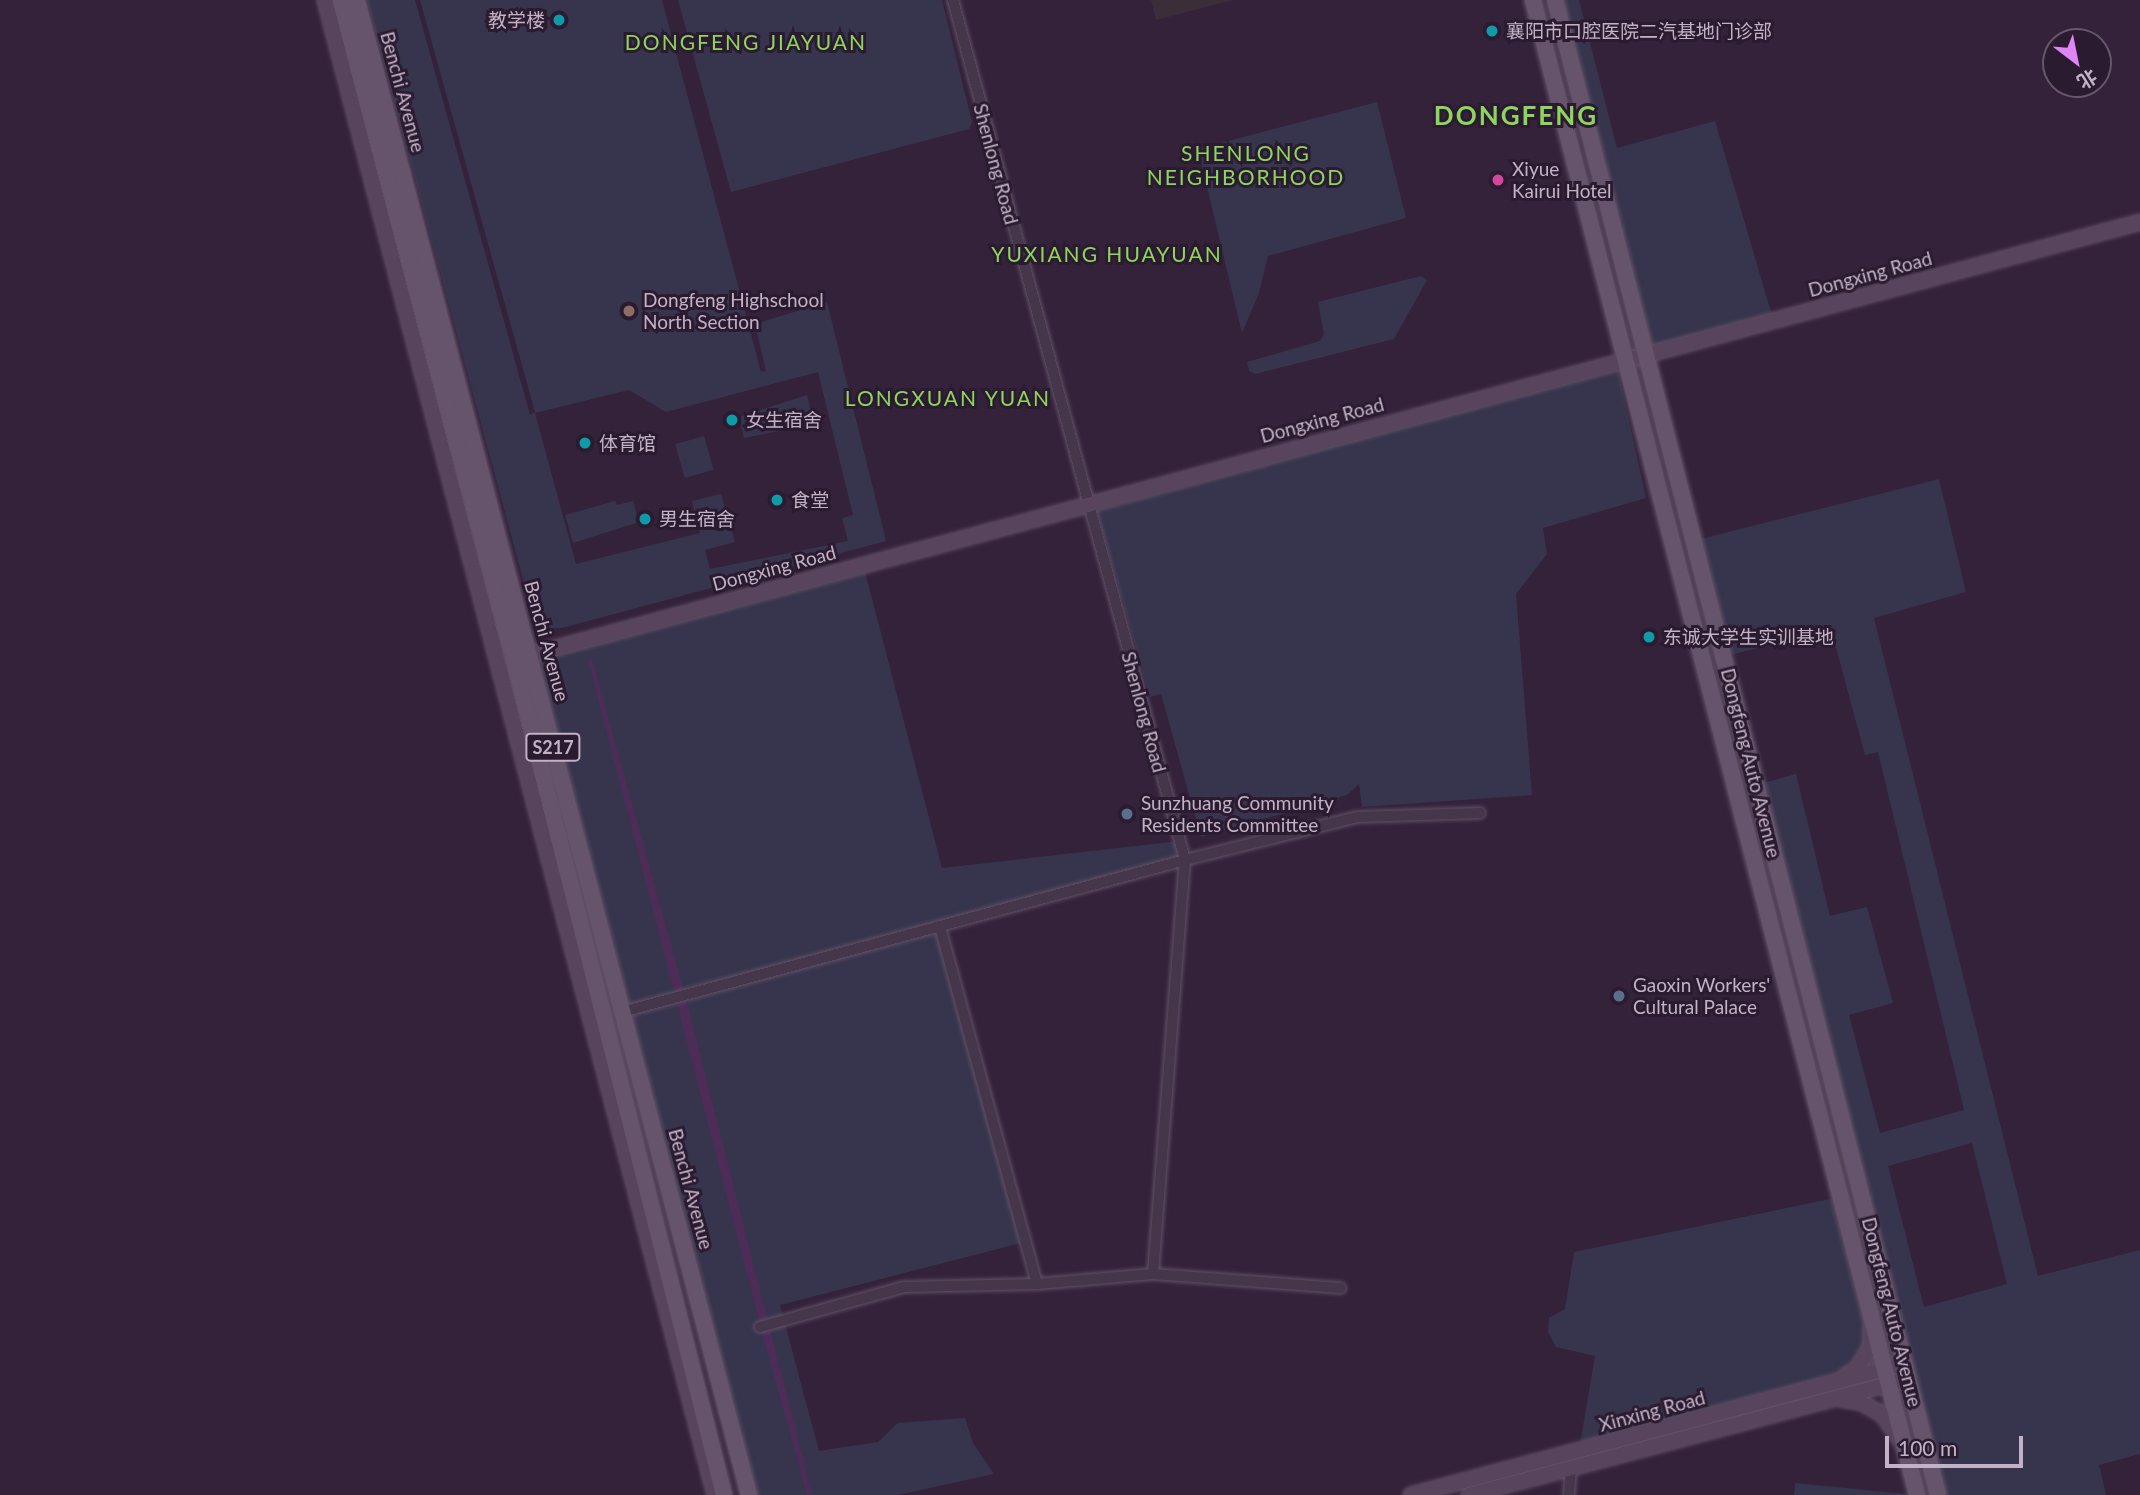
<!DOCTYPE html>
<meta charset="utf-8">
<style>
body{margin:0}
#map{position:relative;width:2140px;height:1495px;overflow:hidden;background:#34223b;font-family:Lato,"Noto Sans SC",sans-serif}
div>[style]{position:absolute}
.medical>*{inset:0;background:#3c2e38}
.green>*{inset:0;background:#36354d;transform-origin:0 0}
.water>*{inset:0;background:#4d2d58}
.roads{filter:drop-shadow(0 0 2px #615166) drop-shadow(0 0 2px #615166)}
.street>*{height:10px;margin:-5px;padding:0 5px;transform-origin:5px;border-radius:5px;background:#46364b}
.secondary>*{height:14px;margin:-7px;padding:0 7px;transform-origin:7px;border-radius:7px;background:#59445e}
.primary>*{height:16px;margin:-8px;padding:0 8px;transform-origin:8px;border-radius:8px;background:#65546b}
.dots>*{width:19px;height:19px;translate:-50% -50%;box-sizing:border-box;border:4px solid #2b1b30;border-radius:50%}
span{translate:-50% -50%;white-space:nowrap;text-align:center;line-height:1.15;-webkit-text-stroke:6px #2b1b30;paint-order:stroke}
.shield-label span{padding:2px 5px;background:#2b1b30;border:2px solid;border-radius:5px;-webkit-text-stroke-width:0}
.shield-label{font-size:18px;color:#c2b1c7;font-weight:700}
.poi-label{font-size:19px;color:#c2b1c7}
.right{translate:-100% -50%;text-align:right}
.left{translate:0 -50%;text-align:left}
.street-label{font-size:19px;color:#c2b1c7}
.neighbourhood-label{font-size:21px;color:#8ed55e;letter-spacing:2px}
.district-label{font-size:26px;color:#8ed55e;font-weight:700;letter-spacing:2px}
.north{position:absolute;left:2042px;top:28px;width:70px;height:70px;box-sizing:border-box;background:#2b1b30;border:2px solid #67576c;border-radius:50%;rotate:148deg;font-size:19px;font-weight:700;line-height:28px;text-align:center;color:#c2b1c7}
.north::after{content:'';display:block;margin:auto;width:24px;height:32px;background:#df85f8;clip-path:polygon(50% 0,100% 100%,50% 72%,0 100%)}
.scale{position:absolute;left:1885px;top:1436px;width:138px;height:32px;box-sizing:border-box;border:4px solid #c2b1c7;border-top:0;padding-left:9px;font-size:21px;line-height:24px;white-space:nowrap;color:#c2b1c7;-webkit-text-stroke:5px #2b1b30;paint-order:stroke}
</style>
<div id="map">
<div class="medical">
<i style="clip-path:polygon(1151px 0,1233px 0,1156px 20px)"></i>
</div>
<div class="green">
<i style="clip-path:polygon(evenodd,367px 0,415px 0,530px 415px,535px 412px,420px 0,662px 0,761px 372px,766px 371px,755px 324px,827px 302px,886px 541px,562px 628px,547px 628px,534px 620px,367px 0,818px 372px,853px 515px,842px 518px,848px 541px,710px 569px,705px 550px,735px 542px,721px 494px,692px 501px,700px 533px,576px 564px,535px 413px,629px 390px,666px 412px,818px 372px)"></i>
<i style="clip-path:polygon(678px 0,942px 0,972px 122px,969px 129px,731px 192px)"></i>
<i style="clip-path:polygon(1555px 0,1579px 0,1617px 148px,1715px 121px,1773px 319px,1646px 353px)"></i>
<i style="clip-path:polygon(1377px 102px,1406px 218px,1268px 256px,1259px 293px,1242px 333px,1198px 149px)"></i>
<i style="clip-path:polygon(1421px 276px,1427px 280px,1394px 339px,1255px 374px,1249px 371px,1247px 362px,1320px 341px,1324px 334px,1318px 302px)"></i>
<i style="clip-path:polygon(1617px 367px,1646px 498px,1543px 528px,1547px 554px,1516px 594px,1532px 795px,1362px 807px,1359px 784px,1347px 795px,1201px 837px,1161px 694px,1150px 697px,1097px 511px)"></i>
<i style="clip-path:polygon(807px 395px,814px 424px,744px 438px,739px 417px)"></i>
<i style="left:704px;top:436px;width:35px;height:30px;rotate:74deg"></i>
<i style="clip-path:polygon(evenodd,1939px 479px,1966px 592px,1874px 618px,2038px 1276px,2140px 1250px,2140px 1454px,2099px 1465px,2106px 1495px,1938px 1495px,1756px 785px,1796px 774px,1830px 916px,1867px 907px,1893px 1003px,1849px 1015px,1880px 1133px,1964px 1110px,1878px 752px,1865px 755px,1831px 629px,1723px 657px,1693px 541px,1939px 479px,1972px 1143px,2007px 1284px,1924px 1307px,1888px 1166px,1972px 1143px)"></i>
<i style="clip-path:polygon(615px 501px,617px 505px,633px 501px,639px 522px,573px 543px,565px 515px)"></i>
<i style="clip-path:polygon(863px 564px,942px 868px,1180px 841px,1185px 860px,940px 926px,1025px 1242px,780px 1305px,819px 1451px,878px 1442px,898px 1423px,965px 1418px,973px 1443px,994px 1474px,898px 1495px,749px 1495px,529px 655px)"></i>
<i style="clip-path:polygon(1840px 1197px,1871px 1346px,1857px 1369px,1579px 1450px,1595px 1356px,1556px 1347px,1548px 1332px,1549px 1318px,1565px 1309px,1574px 1252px)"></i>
<i style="clip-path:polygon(1795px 1483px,1917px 1495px,1794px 1495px)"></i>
</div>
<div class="water">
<i style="clip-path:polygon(592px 659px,688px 1006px,812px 1495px,807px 1495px,762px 1332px,588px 660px)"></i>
</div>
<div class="roads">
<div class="street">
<i style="left:622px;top:1012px;width:583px;rotate:-15.11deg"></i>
<i style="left:1185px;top:860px;width:891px;rotate:-105.1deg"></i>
<i style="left:1153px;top:1274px;width:415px;rotate:-85.6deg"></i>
<i style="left:1185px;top:860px;width:178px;rotate:-14deg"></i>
<i style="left:1358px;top:817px;width:122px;rotate:-1.9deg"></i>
<i style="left:1037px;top:1284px;width:116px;rotate:-4.9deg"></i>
<i style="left:1153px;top:1274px;width:188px;rotate:4.3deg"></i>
<i style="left:760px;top:1327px;width:149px;rotate:-15.5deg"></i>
<i style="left:904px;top:1287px;width:133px;rotate:-1.3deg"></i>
<i style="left:1037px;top:1284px;width:371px;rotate:-105.2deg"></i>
<i style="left:1569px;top:1495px;width:27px;rotate:-86deg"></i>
</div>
<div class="secondary">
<i style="left:325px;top:0;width:1545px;rotate:75.38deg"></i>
<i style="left:519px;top:658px;width:1679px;rotate:-15.05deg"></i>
<i style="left:1845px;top:1376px;width:14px;rotate:-30deg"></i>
<i style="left:1857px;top:1369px;width:27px;rotate:-59deg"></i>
<i style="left:1871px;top:1346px;width:19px;rotate:-90deg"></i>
<i style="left:1841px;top:1399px;width:19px;rotate:9deg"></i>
<i style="left:1860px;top:1402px;width:25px;rotate:29deg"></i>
<i style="left:1882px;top:1414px;width:33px;rotate:55deg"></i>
<i style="left:1411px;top:1495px;width:509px;rotate:-14.91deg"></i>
<i style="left:1469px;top:1495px;width:453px;rotate:-14.8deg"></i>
</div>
<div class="primary">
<i style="left:341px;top:0;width:681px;rotate:75.29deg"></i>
<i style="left:514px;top:659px;width:862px;rotate:75.9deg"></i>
<i style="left:357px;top:0;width:1546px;rotate:75.31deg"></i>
<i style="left:1533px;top:0;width:1544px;rotate:75.59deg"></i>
<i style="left:1555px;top:0;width:1543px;rotate:75.63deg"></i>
</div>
</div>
<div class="dots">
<i style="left:559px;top:20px;background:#0f9aa8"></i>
<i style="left:1492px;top:31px;background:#0f9aa8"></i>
<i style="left:1498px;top:180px;background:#d1479c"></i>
<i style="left:629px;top:311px;background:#8d6e63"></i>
<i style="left:732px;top:420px;background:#0f9aa8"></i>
<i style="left:585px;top:443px;background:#0f9aa8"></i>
<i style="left:777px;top:500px;background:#0f9aa8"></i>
<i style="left:645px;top:519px;background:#0f9aa8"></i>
<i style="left:1649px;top:637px;background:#0f9aa8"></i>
<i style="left:1127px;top:814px;background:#5c6f8a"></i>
<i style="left:1619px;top:996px;background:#5c6f8a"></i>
</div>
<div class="shield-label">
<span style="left:553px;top:747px">S217</span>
</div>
<div class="poi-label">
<span class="right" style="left:545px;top:20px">教学楼</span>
<span class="left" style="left:1506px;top:31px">襄阳市口腔医院二汽基地门诊部</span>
<span class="left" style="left:1512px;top:180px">Xiyue<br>Kairui Hotel</span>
<span class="left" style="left:643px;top:311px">Dongfeng Highschool<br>North Section</span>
<span class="left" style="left:746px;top:420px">女生宿舍</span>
<span class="left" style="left:599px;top:443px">体育馆</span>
<span class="left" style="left:791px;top:500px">食堂</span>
<span class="left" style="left:659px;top:519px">男生宿舍</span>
<span class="left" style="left:1663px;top:637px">东诚大学生实训基地</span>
<span class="left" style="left:1141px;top:814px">Sunzhuang Community<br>Residents Committee</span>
<span class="left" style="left:1633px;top:996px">Gaoxin Workers'<br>Cultural Palace</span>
</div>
<div class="street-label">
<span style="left:403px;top:92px;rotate:75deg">Benchi Avenue</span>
<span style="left:996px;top:164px;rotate:75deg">Shenlong Road</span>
<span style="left:1870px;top:274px;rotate:-15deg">Dongxing Road</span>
<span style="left:1322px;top:420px;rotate:-15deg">Dongxing Road</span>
<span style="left:774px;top:568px;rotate:-15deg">Dongxing Road</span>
<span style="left:547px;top:641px;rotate:75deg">Benchi Avenue</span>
<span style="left:1144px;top:712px;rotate:75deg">Shenlong Road</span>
<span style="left:1751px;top:763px;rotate:76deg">Dongfeng Auto Avenue</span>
<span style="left:691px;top:1189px;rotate:75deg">Benchi Avenue</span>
<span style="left:1892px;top:1312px;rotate:76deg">Dongfeng Auto Avenue</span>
<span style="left:1652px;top:1411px;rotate:-15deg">Xinxing Road</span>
</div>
<div class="neighbourhood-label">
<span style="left:746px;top:42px">DONGFENG JIAYUAN</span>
<span style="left:1246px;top:165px">SHENLONG<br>NEIGHBORHOOD</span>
<span style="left:1107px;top:254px">YUXIANG HUAYUAN</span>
<span style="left:948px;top:398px">LONGXUAN YUAN</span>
</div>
<div class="district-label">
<span style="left:1516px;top:116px">DONGFENG</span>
</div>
<div class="north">北</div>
<div class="scale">100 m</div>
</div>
